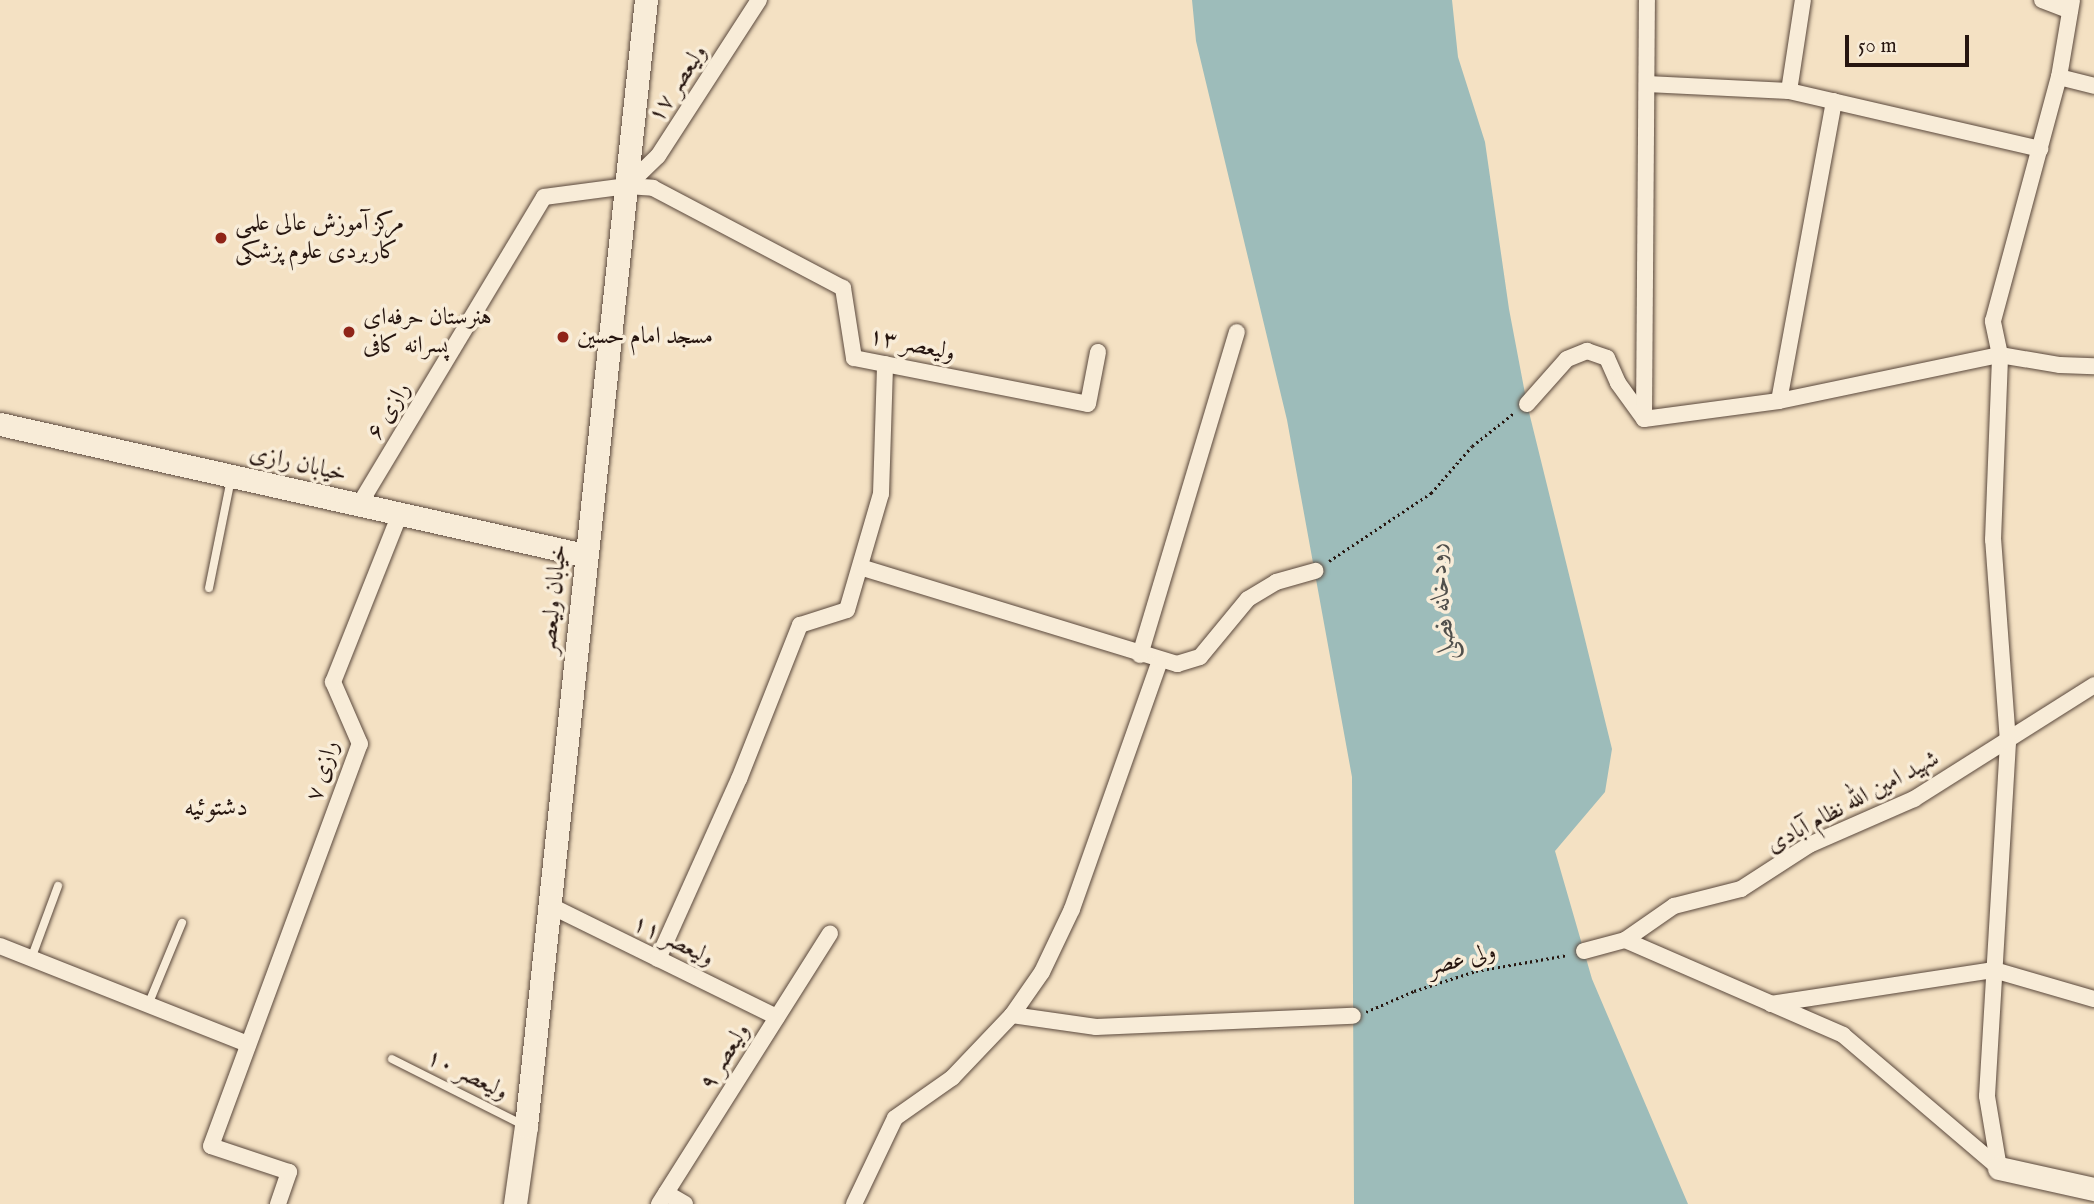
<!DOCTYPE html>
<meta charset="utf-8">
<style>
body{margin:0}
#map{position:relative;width:2094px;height:1204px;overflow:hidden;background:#f4e1c3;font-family:"IM FELL English",Amiri,serif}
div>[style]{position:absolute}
.water>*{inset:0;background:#9dbcba}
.path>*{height:2.5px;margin-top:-1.25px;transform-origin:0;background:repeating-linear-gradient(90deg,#26150f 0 2px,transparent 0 5.5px)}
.roads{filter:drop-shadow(0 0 2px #5a483c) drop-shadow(0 0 2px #5a483c)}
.lane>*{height:8px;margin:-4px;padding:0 4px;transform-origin:4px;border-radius:4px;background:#f8ecd8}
.street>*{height:16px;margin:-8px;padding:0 8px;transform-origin:8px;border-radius:8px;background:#f8ecd8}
.secondary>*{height:23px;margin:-11.5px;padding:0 11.5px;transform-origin:11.5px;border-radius:11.5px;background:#f8ecd8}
.dots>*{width:19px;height:19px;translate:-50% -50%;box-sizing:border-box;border:4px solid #f8ecd8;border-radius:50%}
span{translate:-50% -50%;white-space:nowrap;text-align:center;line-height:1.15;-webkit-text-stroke:7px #f8ecd8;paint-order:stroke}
.street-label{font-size:24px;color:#26150f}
.poi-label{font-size:24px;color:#26150f}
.left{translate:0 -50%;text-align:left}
.water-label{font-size:26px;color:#504f4b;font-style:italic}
.neighbourhood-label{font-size:26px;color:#26150f}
.scale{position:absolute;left:1845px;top:35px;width:124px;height:32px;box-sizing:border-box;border:4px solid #26150f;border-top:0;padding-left:9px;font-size:21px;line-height:24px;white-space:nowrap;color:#26150f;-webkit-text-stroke:5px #f8ecd8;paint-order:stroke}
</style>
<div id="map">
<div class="water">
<i style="clip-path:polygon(1192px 0,1452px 0,1458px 57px,1485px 142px,1509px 309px,1527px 404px,1612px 749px,1605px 792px,1555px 851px,1592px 979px,1688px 1204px,1354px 1204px,1352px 777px,1287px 420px,1196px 41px)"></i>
</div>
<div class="path">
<i style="left:1329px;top:561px;width:123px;rotate:-33.7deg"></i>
<i style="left:1431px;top:493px;width:62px;rotate:-48.9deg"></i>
<i style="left:1472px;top:446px;width:53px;rotate:-38.2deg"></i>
<i style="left:1366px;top:1012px;width:52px;rotate:-23.6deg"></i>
<i style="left:1414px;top:991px;width:65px;rotate:-17.9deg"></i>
<i style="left:1476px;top:971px;width:93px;rotate:-9.9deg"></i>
</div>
<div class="roads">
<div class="lane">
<i style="left:209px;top:588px;width:111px;rotate:-78.6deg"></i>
<i style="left:31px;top:959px;width:78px;rotate:-69.7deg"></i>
<i style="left:148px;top:1005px;width:89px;rotate:-67.5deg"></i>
<i style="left:392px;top:1059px;width:147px;rotate:26.7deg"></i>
</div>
<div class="street">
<i style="left:2042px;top:0;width:30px;rotate:21deg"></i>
<i style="left:2059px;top:77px;width:36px;rotate:14deg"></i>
<i style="left:1647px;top:84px;width:142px;rotate:2.8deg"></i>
<i style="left:1789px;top:91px;width:258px;rotate:13deg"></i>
<i style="left:1789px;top:91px;width:92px;rotate:-81.3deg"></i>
<i style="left:627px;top:186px;width:43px;rotate:-44.1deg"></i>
<i style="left:658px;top:156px;width:186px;rotate:-57.1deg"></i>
<i style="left:1779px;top:401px;width:305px;rotate:-79.6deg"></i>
<i style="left:1527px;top:404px;width:60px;rotate:-48.4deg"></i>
<i style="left:1567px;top:359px;width:22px;rotate:-22deg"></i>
<i style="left:1587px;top:351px;width:21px;rotate:19deg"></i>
<i style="left:1607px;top:358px;width:27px;rotate:66deg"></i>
<i style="left:1618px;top:383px;width:44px;rotate:54.2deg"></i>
<i style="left:1644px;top:419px;width:136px;rotate:-7.6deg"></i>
<i style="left:1779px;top:401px;width:226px;rotate:-11.8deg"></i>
<i style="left:2000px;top:355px;width:61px;rotate:9.5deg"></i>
<i style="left:2060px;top:365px;width:34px;rotate:2deg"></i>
<i style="left:1644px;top:419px;width:419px;rotate:-89.6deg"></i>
<i style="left:359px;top:505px;width:359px;rotate:-59deg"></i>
<i style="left:544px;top:197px;width:84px;rotate:-7.5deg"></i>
<i style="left:627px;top:186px;width:26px;rotate:4deg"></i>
<i style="left:653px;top:188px;width:215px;rotate:27.8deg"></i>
<i style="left:843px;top:288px;width:71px;rotate:81.1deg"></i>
<i style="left:854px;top:358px;width:238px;rotate:11.1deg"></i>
<i style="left:1088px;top:404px;width:53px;rotate:-79.1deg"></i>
<i style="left:860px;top:567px;width:332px;rotate:17deg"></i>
<i style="left:1177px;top:664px;width:24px;rotate:-17deg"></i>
<i style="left:1200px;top:657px;width:75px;rotate:-50.4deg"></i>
<i style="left:1248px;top:599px;width:33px;rotate:-31deg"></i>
<i style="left:1276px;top:582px;width:41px;rotate:-15.8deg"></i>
<i style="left:1140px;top:655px;width:337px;rotate:-73.3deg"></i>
<i style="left:549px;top:905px;width:254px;rotate:26.2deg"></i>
<i style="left:1625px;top:940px;width:60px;rotate:-34.8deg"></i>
<i style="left:1674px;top:906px;width:69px;rotate:-14.2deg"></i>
<i style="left:1741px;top:889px;width:81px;rotate:-32.9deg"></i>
<i style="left:1809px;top:845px;width:115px;rotate:-23.7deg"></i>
<i style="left:1914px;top:799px;width:213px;rotate:-32.3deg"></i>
<i style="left:0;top:946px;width:267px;rotate:21.6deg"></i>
<i style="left:1584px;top:951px;width:42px;rotate:-15deg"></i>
<i style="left:1625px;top:940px;width:238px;rotate:23.5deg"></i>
<i style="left:1843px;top:1035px;width:205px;rotate:40.4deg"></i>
<i style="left:658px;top:959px;width:197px;rotate:-65.8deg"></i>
<i style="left:739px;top:779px;width:166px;rotate:-68.4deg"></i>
<i style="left:800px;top:625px;width:49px;rotate:-17.7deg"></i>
<i style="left:847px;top:610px;width:121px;rotate:-73.7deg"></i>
<i style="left:881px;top:494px;width:130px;rotate:-88.2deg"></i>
<i style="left:1771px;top:1004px;width:226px;rotate:-8.7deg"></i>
<i style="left:1994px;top:970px;width:104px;rotate:16.2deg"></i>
<i style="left:1012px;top:1015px;width:85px;rotate:8.1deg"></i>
<i style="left:1096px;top:1027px;width:257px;rotate:-2.5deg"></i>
<i style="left:1999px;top:1168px;width:73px;rotate:-99.5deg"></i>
<i style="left:1987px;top:1096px;width:355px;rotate:-86.6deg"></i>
<i style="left:2008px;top:742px;width:203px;rotate:-94.2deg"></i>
<i style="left:1993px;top:540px;width:185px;rotate:-87.8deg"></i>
<i style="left:2000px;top:355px;width:35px;rotate:-102deg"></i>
<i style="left:1993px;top:321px;width:253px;rotate:-74.9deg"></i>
<i style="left:2059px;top:77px;width:78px;rotate:-80.4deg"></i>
<i style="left:666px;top:1193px;width:22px;rotate:30deg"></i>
<i style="left:278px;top:1204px;width:34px;rotate:-71deg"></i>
<i style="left:289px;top:1172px;width:82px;rotate:-161.6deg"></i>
<i style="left:211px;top:1146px;width:429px;rotate:-69.7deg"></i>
<i style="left:360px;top:744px;width:68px;rotate:-113.5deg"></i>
<i style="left:333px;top:682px;width:181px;rotate:-68.3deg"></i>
<i style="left:659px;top:1204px;width:320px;rotate:-57.7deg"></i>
<i style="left:854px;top:1204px;width:95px;rotate:-64.5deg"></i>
<i style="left:895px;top:1118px;width:70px;rotate:-35.1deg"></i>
<i style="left:952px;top:1078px;width:87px;rotate:-46.4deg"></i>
<i style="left:1012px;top:1015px;width:52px;rotate:-55.1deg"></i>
<i style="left:1042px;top:972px;width:70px;rotate:-64.5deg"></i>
<i style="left:1072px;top:909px;width:263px;rotate:-70.5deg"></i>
</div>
<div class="secondary">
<i style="left:0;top:424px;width:599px;rotate:12.64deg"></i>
<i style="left:1999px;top:1168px;width:97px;rotate:12.5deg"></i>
<i style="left:515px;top:1204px;width:79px;rotate:-82deg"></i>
<i style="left:526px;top:1126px;width:1132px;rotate:-83.92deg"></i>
</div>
</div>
<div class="dots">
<i style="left:221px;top:238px;background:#8f2418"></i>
<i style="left:349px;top:332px;background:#8f2418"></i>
<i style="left:563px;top:337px;background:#8f2418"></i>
</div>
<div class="street-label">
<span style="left:678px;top:84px;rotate:-57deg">ولیعصر ۱۷</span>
<span style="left:912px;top:345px;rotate:12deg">ولیعصر ۱۳</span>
<span style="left:389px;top:411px;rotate:-59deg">رازی ۶</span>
<span style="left:298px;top:464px;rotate:13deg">خیابان رازی</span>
<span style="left:554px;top:599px;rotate:-84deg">خیابان ولیعصر</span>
<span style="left:323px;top:771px;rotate:-73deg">رازی ۷</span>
<span style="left:1853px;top:802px;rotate:-28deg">شهید امین الله نظام آبادی</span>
<span style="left:673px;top:941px;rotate:26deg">ولیعصر ۱۱</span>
<span style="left:1462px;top:960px;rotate:-15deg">ولی عصر</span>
<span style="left:725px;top:1057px;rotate:-58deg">ولیعصر ۹</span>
<span style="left:467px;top:1075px;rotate:26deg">ولیعصر ۱۰</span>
</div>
<div class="poi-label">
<span class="left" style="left:235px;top:238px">مرکز آموزش عالی علمی<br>کاربردی علوم پزشکی</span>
<span class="left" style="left:363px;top:332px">هنرستان حرفه‌ای<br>پسرانه کافی</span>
<span class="left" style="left:577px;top:337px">مسجد امام حسین</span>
</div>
<div class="water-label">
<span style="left:1442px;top:602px;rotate:-96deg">رودخانه فصلی</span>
</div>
<div class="neighbourhood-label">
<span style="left:216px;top:808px">دشتوئیه</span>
</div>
<div class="scale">50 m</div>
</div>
